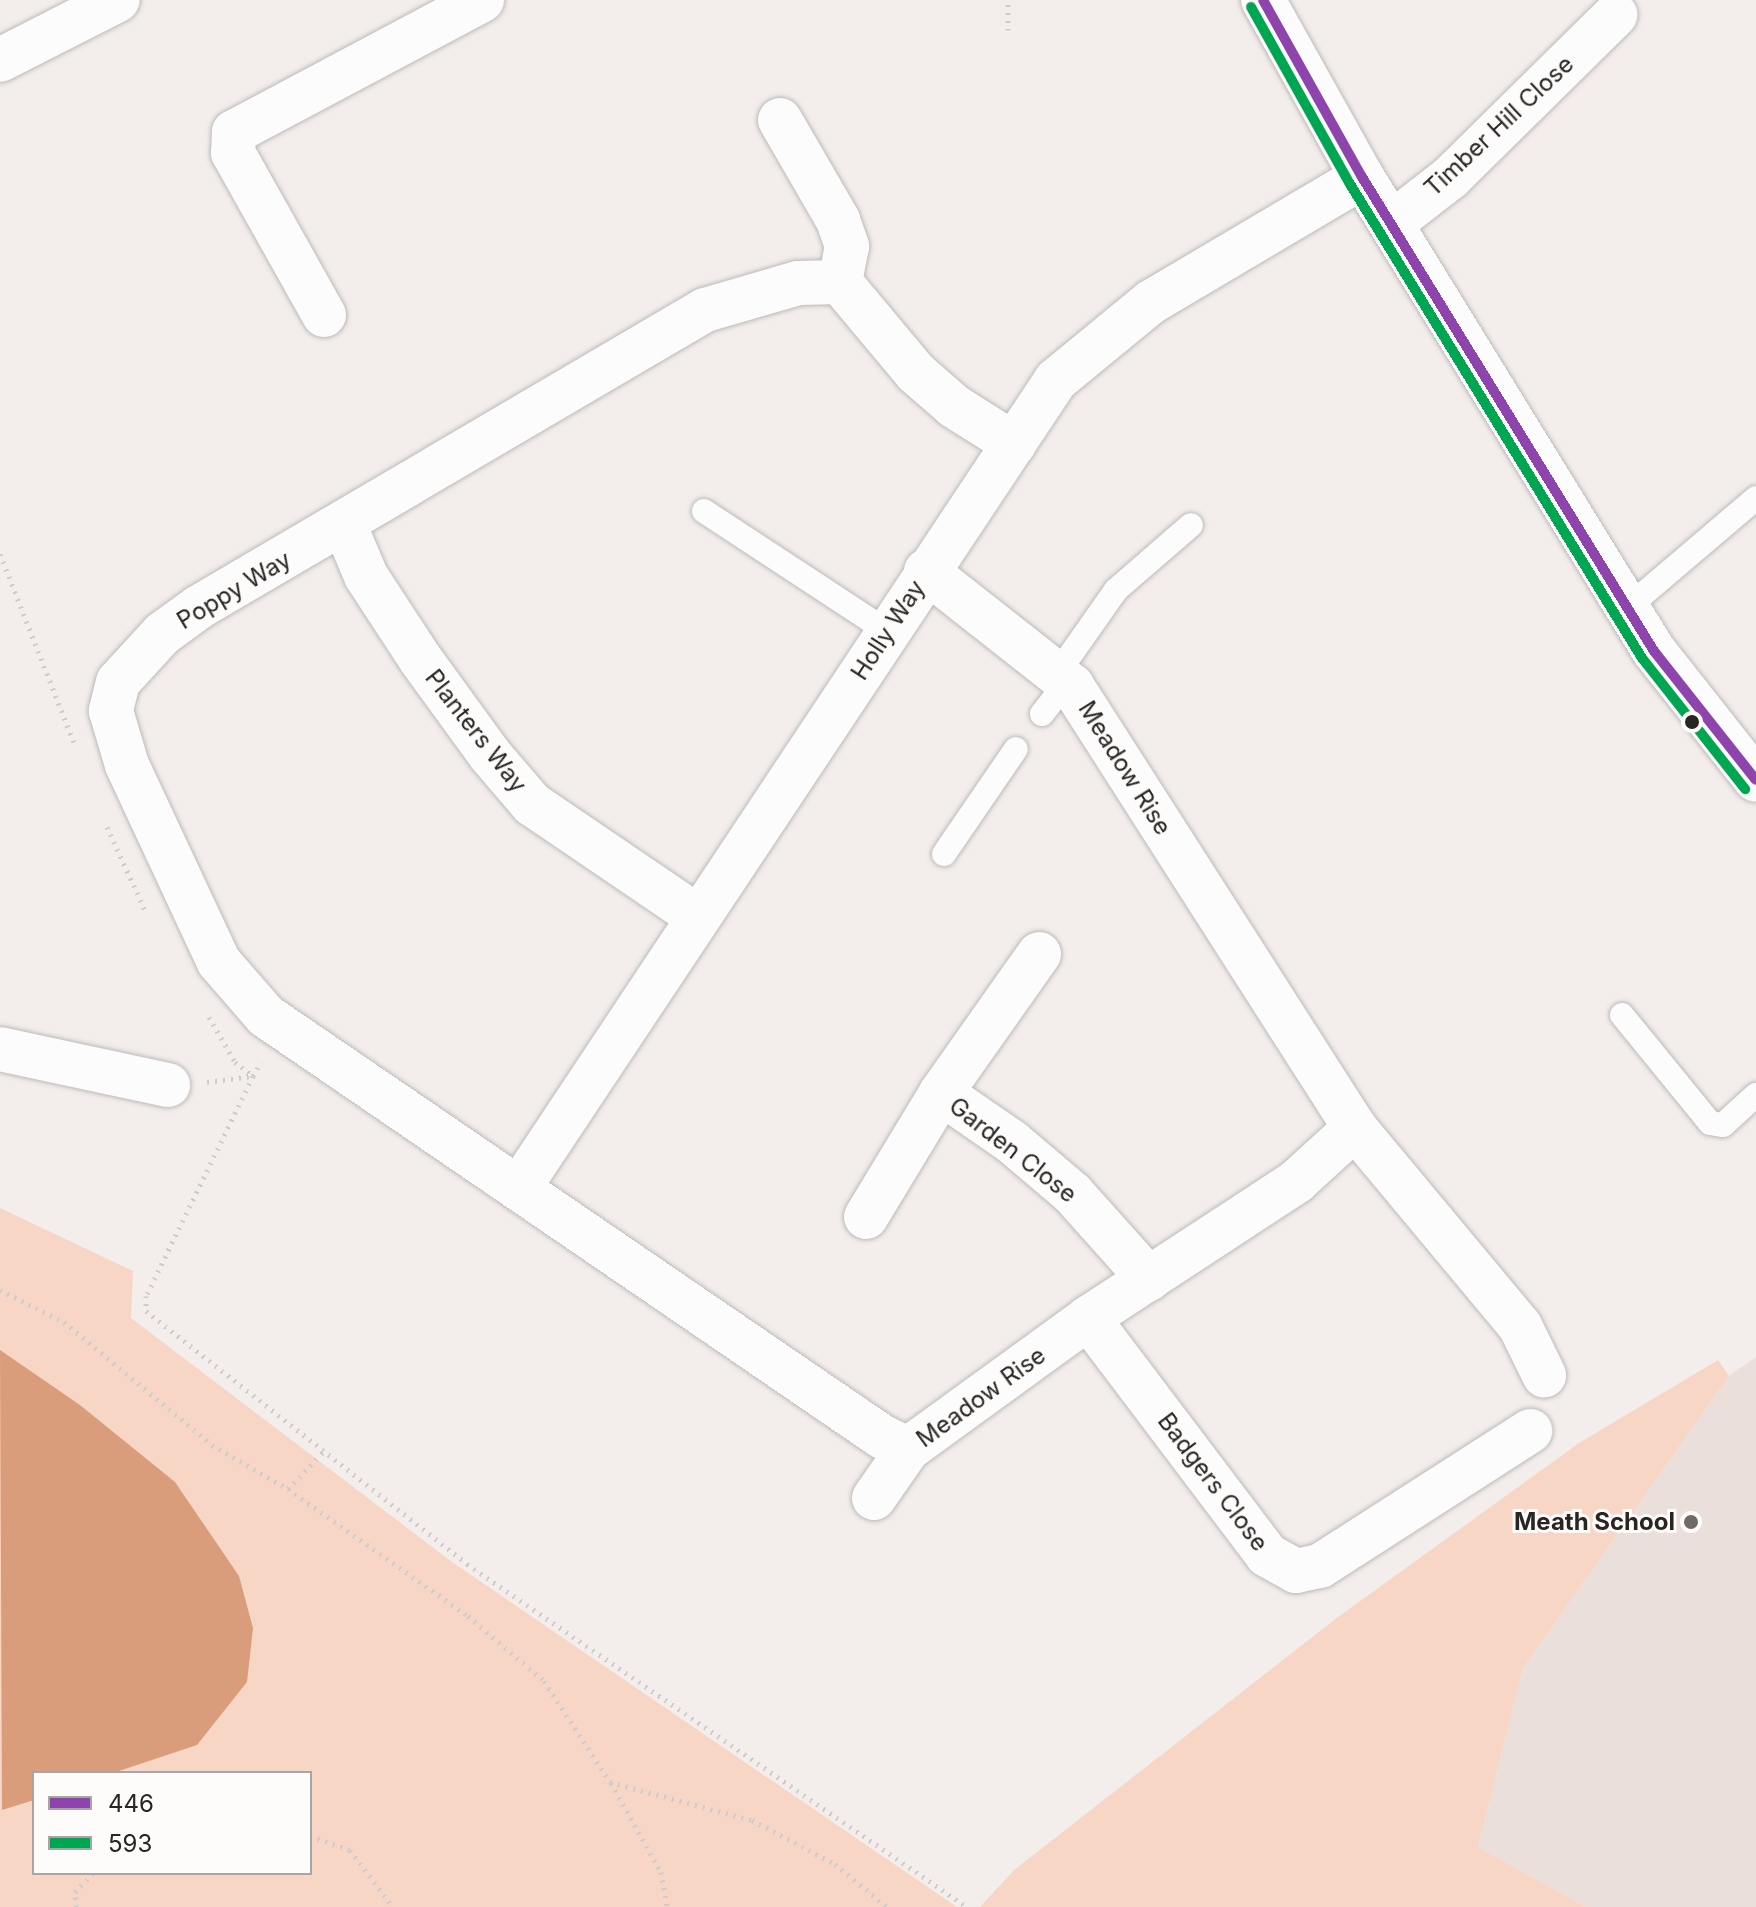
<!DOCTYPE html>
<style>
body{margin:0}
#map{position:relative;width:1756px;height:1907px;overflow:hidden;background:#f3eeec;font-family:Inter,sans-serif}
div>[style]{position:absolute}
.built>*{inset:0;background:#eadfda}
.green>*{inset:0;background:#f8d6c6}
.water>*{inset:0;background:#da9d7b}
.path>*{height:5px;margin-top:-2.5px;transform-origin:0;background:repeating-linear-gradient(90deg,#cfcdcc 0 2px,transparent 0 8px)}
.roads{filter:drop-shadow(0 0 2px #bdbab8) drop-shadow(0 0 2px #bdbab8)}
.lane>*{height:24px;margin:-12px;padding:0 12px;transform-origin:12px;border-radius:12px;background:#fdfcfc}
.street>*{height:44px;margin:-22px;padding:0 22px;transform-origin:22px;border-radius:22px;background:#fdfcfc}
.secondary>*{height:44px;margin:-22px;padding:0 22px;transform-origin:22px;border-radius:22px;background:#fdfcfc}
.bus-1>*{height:10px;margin:-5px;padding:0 5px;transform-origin:5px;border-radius:5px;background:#8e44ad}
.bus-2>*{height:10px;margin:-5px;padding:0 5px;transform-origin:5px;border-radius:5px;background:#00a651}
.dots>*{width:22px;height:22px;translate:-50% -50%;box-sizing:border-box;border:4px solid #fefcfb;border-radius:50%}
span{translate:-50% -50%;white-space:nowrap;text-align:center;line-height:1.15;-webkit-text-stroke:6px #fefcfb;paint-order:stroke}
.street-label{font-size:24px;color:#282523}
.poi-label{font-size:24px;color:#282523;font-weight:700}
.right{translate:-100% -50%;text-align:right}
.legend{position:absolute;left:32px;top:1771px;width:280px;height:104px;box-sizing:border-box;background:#fefcfb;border:2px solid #a8a6a5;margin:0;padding:10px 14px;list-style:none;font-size:24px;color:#282523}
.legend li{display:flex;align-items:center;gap:16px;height:40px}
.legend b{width:40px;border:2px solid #a8a6a5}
</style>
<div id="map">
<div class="built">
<i style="clip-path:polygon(1756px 1357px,1756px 1907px,1586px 1907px,1478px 1847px,1523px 1668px,1729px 1376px)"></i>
</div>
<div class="green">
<i style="clip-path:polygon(evenodd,0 1208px,133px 1271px,131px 1318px,452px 1562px,957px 1907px,0 1907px,0 1208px,34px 1773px,310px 1773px,310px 1873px,34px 1873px,34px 1773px)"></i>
<i style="clip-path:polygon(1718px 1360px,1729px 1376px,1523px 1668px,1478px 1847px,1586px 1907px,980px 1907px,1014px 1870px,1338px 1617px,1579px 1443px)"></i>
</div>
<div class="water">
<i style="clip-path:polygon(0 1350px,80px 1405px,175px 1482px,239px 1576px,253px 1628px,247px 1682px,197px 1745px,113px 1773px,34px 1773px,34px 1800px,2px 1810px)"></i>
</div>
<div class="path">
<i style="left:1008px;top:30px;width:30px;rotate:-90deg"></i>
<i style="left:0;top:554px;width:203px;rotate:68.6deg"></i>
<i style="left:107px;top:827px;width:94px;rotate:65.4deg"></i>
<i style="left:209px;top:1017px;width:52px;rotate:60deg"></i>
<i style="left:235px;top:1062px;width:23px;rotate:38deg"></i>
<i style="left:253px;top:1076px;width:245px;rotate:115.9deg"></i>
<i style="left:146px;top:1296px;width:15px;rotate:90deg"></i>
<i style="left:146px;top:1311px;width:409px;rotate:38.2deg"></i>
<i style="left:467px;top:1564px;width:606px;rotate:34.45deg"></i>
<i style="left:207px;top:1082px;width:46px;rotate:-7.4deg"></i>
<i style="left:253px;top:1076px;width:16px;rotate:-60deg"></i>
<i style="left:0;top:1290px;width:72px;rotate:26.6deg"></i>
<i style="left:64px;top:1322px;width:192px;rotate:39.7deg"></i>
<i style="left:212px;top:1445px;width:88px;rotate:30.1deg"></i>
<i style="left:288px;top:1489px;width:220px;rotate:35.2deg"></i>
<i style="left:468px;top:1616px;width:100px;rotate:40.5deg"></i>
<i style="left:544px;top:1681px;width:121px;rotate:56.8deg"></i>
<i style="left:610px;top:1782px;width:147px;rotate:15deg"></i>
<i style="left:752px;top:1820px;width:94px;rotate:27.9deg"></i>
<i style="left:835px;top:1864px;width:67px;rotate:39.6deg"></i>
<i style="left:288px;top:1489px;width:52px;rotate:-46.5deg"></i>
<i style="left:611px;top:1783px;width:102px;rotate:60.7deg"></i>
<i style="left:661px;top:1872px;width:36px;rotate:80deg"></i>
<i style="left:310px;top:1836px;width:42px;rotate:19.3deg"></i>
<i style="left:350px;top:1850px;width:71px;rotate:53deg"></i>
<i style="left:76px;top:1907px;width:15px;rotate:-94deg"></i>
<i style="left:75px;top:1892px;width:26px;rotate:-47deg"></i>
</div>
<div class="roads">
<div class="lane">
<i style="left:704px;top:511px;width:219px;rotate:33.3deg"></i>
<i style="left:1628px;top:607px;width:168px;rotate:-40.4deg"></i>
<i style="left:1057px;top:674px;width:103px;rotate:-54.9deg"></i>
<i style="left:1116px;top:590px;width:99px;rotate:-40.9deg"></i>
<i style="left:1042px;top:714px;width:41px;rotate:-52deg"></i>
<i style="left:944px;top:854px;width:127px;rotate:-55.6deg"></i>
<i style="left:1622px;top:1015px;width:139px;rotate:50.8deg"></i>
<i style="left:1710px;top:1123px;width:13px;rotate:9deg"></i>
<i style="left:1723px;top:1125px;width:45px;rotate:-42.3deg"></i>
</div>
<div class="street">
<i style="left:0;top:60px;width:132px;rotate:-27deg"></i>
<i style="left:780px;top:120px;width:116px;rotate:59.9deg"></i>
<i style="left:838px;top:220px;width:28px;rotate:71deg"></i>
<i style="left:847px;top:246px;width:37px;rotate:101deg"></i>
<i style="left:1392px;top:223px;width:75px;rotate:-37.9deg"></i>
<i style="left:1451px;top:177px;width:231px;rotate:-44.6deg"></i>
<i style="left:324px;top:315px;width:186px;rotate:-119.3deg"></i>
<i style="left:233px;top:153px;width:21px;rotate:-87deg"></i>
<i style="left:234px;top:132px;width:281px;rotate:-28deg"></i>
<i style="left:1014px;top:444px;width:71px;rotate:-147.7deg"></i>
<i style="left:954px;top:406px;width:50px;rotate:-139deg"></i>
<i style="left:916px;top:373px;width:119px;rotate:-129.9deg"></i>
<i style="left:840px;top:282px;width:42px;rotate:178.6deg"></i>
<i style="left:798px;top:283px;width:97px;rotate:163.8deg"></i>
<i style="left:705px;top:310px;width:587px;rotate:149.59deg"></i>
<i style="left:199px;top:607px;width:46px;rotate:143.9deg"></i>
<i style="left:162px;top:634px;width:65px;rotate:132.5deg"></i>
<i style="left:118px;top:682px;width:30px;rotate:104deg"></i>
<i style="left:111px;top:711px;width:56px;rotate:73.5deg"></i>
<i style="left:127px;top:765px;width:217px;rotate:65deg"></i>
<i style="left:219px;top:962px;width:72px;rotate:49deg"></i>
<i style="left:266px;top:1016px;width:745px;rotate:34.33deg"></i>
<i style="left:881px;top:1436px;width:30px;rotate:26deg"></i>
<i style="left:908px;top:1449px;width:223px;rotate:-36deg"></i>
<i style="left:1088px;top:1318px;width:250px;rotate:-33.2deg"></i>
<i style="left:1297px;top:1181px;width:79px;rotate:-42.4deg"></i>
<i style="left:345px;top:526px;width:54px;rotate:67.2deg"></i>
<i style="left:366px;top:576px;width:100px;rotate:56.8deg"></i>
<i style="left:421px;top:660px;width:117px;rotate:54deg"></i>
<i style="left:490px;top:755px;width:65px;rotate:49.4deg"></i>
<i style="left:532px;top:804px;width:201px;rotate:34.2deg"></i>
<i style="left:926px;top:571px;width:186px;rotate:38.2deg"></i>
<i style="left:1072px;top:686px;width:525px;rotate:57.37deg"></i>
<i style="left:1355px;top:1128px;width:258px;rotate:50.2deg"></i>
<i style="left:1520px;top:1326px;width:55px;rotate:63.9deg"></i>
<i style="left:0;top:1049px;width:172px;rotate:12.1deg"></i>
<i style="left:941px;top:1093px;width:86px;rotate:34.6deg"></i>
<i style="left:1012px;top:1142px;width:80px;rotate:40.4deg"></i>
<i style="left:1073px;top:1194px;width:114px;rotate:48.2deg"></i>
<i style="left:519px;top:1188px;width:970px;rotate:-56.39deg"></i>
<i style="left:1056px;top:380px;width:123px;rotate:-39.4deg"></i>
<i style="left:1151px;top:302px;width:245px;rotate:-30.6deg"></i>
<i style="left:866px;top:1217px;width:145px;rotate:-58.8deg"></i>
<i style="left:941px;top:1093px;width:170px;rotate:-54.8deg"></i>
<i style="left:1088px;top:1318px;width:297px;rotate:52.9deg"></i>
<i style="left:1267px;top:1555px;width:33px;rotate:29deg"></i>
<i style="left:1296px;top:1571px;width:25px;rotate:-12deg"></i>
<i style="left:1320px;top:1566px;width:250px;rotate:-32.7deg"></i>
<i style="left:874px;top:1498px;width:60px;rotate:-55.2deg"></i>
</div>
<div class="secondary">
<i style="left:1263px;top:0;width:203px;rotate:60.8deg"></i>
<i style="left:1362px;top:177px;width:557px;rotate:58.37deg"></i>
<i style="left:1654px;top:651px;width:164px;rotate:51.7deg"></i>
</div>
</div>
<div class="bus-1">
<i style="left:1263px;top:0;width:203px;rotate:60.8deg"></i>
<i style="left:1362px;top:177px;width:557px;rotate:58.37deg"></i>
<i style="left:1654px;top:651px;width:164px;rotate:51.7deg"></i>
</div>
<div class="bus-2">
<i style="left:1251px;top:7px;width:203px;rotate:60.8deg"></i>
<i style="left:1350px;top:184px;width:557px;rotate:58.37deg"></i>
<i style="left:1642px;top:658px;width:167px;rotate:51.8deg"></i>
</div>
<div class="dots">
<i style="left:1692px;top:722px;background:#282523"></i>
<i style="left:1691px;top:1522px;background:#6f6b69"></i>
</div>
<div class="street-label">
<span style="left:1499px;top:126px;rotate:-43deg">Timber Hill Close</span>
<span style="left:234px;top:590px;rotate:-31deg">Poppy Way</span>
<span style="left:888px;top:630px;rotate:-57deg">Holly Way</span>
<span style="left:476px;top:731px;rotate:52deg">Planters Way</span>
<span style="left:1125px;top:768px;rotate:58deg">Meadow Rise</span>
<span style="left:1013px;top:1150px;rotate:38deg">Garden Close</span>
<span style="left:981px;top:1397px;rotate:-36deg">Meadow Rise</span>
<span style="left:1213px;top:1482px;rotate:53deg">Badgers Close</span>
</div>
<div class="poi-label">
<span class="right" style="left:1675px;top:1522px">Meath School</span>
</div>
<ul class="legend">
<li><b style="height:10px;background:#8e44ad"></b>446</li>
<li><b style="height:10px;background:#00a651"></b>593</li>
</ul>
</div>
